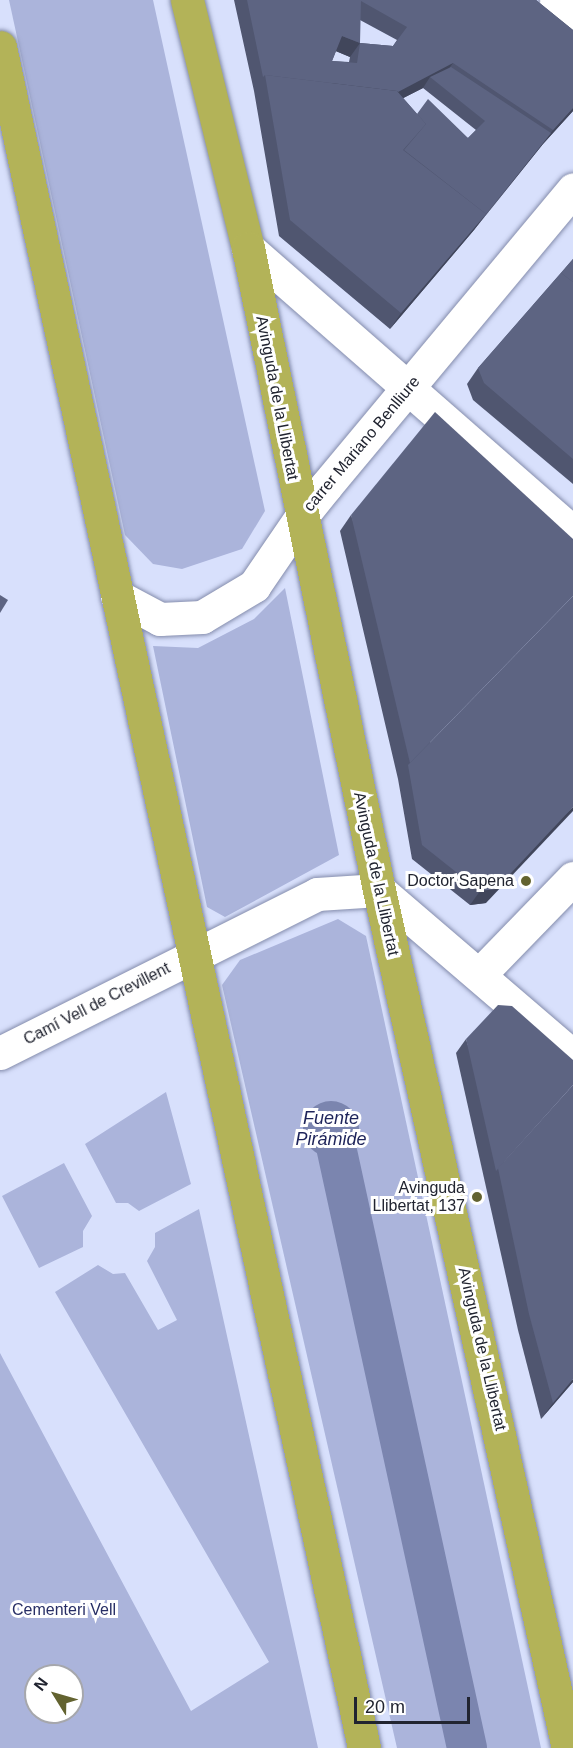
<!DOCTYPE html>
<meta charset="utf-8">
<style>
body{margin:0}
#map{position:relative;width:573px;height:1748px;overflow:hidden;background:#d8e0fc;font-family:Arial,sans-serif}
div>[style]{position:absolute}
.green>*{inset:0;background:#abb4db}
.water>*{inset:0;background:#7b85af}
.round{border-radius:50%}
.canal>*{height:40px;margin:-20px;padding:0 20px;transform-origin:20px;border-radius:20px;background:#7b85af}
.roads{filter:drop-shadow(0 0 2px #848cac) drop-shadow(0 0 2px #848cac)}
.street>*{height:33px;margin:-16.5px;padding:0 16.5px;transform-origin:16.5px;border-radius:16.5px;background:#fff}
.secondary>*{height:33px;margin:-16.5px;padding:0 16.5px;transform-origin:16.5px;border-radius:16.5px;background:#fff}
.highway>*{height:33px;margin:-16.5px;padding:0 16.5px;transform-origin:16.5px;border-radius:16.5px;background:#b3b358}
.wall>*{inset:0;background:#505670}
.shaded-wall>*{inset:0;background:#41465b}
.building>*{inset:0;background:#5d6482}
.dots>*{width:16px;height:16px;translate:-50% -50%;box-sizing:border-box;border:3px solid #fff;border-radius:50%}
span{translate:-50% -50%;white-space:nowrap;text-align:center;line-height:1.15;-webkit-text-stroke:6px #fff;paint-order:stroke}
.street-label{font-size:16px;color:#212430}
.poi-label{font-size:16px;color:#212430}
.right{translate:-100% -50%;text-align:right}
.park-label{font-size:16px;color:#272e65}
.water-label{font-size:18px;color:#1e245a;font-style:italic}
.north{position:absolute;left:24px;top:1664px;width:60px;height:60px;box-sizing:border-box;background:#fff;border:2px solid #a6a7ac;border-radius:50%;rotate:307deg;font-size:16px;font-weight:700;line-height:24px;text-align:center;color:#212430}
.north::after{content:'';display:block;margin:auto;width:21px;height:27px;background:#636330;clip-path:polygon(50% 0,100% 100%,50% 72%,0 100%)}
.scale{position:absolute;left:354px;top:1697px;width:116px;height:27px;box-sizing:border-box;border:3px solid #212430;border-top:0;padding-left:8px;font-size:18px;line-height:21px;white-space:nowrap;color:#212430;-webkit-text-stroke:4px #fff;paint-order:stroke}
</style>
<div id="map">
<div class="green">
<i style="clip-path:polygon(9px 0,153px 0,265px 511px,242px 549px,182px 569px,153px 564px,125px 535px)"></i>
<i style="clip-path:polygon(285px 588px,339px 855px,225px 917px,207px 907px,153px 646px,198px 648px,254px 619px)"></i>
<i style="clip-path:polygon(338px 919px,366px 936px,541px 1748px,397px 1748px,222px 985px,240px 960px)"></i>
<i style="clip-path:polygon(166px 1092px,191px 1184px,139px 1211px,128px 1203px,116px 1203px,85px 1144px)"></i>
<i style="clip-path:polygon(64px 1163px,92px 1216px,83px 1231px,83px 1247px,39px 1268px,2px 1196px)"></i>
<i style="clip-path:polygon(evenodd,199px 1209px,318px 1748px,0 1748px,0 1353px,191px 1711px,269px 1662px,55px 1292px,98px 1265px,113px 1274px,125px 1273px,158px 1330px,177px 1320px,147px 1261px,155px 1247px,155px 1233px,199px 1209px,36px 1676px,72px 1676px,72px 1712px,36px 1712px,36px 1676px)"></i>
</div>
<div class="water">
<i class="round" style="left:303px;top:1101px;width:56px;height:56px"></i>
</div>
<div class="canal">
<i style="left:335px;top:1142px;width:620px;rotate:77.71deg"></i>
</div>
<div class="roads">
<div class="street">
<i style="left:556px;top:0;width:23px;rotate:41deg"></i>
<i style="left:248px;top:248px;width:432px;rotate:41.2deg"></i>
<i style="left:479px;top:975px;width:135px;rotate:-45.9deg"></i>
<i style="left:0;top:1053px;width:355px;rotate:-26.6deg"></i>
<i style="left:317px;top:894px;width:62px;rotate:-3.7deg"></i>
<i style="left:379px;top:890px;width:255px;rotate:40.6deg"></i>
</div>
<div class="secondary">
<i style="left:117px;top:596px;width:49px;rotate:28.1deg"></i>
<i style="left:160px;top:619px;width:42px;rotate:-2.7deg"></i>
<i style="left:202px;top:617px;width:61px;rotate:-30.8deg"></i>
<i style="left:254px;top:586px;width:83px;rotate:-55.7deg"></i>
<i style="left:301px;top:517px;width:40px;rotate:-51deg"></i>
<i style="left:326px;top:486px;width:386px;rotate:-50.2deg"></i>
</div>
<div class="highway">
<i style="left:187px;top:0;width:255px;rotate:76.2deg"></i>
<i style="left:248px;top:248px;width:655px;rotate:78.47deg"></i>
<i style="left:379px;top:890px;width:879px;rotate:77.58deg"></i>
<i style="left:0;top:47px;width:1740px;rotate:77.92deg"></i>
</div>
</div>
<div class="wall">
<i style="clip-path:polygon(evenodd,234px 0,536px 0,573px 30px,573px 111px,543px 144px,474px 230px,390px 329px,279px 236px,254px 91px,234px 0,360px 20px,397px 40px,393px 46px,360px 43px,360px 20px,234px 0,336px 51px,350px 57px,349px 62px,332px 61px,336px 51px,234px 0,423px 88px,476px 130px,468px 138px,417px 114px,403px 98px,423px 88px)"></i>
<i style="clip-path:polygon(573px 259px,573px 484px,473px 400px,467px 384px,478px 368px)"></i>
<i style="clip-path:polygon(351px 515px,486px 903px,470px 905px,412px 859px,398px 779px,340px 531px)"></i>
<i style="clip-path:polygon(466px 1039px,573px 1382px,541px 1419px,518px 1330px,456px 1053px)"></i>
</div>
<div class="shaded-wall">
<i style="clip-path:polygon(342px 36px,360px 43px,350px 57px,333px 50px)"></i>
<i style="clip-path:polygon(453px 63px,443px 77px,430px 77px,423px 88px,386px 107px,268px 93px)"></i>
<i style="clip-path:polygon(573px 108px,573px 111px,543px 144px,474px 230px,553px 130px)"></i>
<i style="clip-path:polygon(486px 214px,474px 230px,390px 329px,401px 313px)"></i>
<i style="clip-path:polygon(573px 807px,573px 811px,486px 903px,470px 905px,480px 891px)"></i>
<i style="clip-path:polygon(573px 1379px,573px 1382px,541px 1419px,553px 1403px)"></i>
</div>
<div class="building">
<i style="clip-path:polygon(evenodd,247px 0,536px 0,573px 30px,573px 108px,553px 130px,453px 63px,398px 92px,397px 91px,265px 75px,263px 77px,247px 0,361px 1px,407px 27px,393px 46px,360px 43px,357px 63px,332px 61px,342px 36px,360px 43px,361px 1px)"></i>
<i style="clip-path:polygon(451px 67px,551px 133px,482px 219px,486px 214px,404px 150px,426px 124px,417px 114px,428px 99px,468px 138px,485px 121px,430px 77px)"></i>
<i style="clip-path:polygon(265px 75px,397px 91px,426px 124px,403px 150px,486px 214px,401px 313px,290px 220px)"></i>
<i style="clip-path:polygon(573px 259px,573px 282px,561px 273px)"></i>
<i style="clip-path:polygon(561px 273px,573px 282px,573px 459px,484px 383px,478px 368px)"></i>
<i style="clip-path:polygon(435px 412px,573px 539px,573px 596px,410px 763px,351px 515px)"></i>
<i style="clip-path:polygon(0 595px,8px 600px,0 613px)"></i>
<i style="clip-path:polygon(573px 596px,573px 807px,496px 889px,480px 891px,422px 845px,408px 765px)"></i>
<i style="clip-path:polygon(498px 1005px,512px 1006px,573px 1060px,573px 1085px,496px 1171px,466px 1039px)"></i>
<i style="clip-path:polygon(573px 1085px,573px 1379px,553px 1403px,529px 1314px,498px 1168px)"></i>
</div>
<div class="dots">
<i style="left:526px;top:881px;background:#636330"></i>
<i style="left:477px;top:1197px;background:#636330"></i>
</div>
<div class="street-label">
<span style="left:277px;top:398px;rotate:79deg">Avinguda de la Llibertat</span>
<span style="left:362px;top:444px;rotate:-50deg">carrer Mariano Benlliure</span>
<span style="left:376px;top:874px;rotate:78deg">Avinguda de la Llibertat</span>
<span style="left:97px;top:1004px;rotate:-27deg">Camí Vell de Crevillent</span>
<span style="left:482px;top:1349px;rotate:77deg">Avinguda de la Llibertat</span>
</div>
<div class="poi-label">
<span class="right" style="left:514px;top:881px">Doctor Sapena</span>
<span class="right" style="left:465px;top:1197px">Avinguda<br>Llibertat, 137</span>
</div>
<div class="park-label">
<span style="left:64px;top:1610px">Cementeri Vell</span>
</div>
<div class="water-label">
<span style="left:331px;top:1129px">Fuente<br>Pirámide</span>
</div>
<div class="north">N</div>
<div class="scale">20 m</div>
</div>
